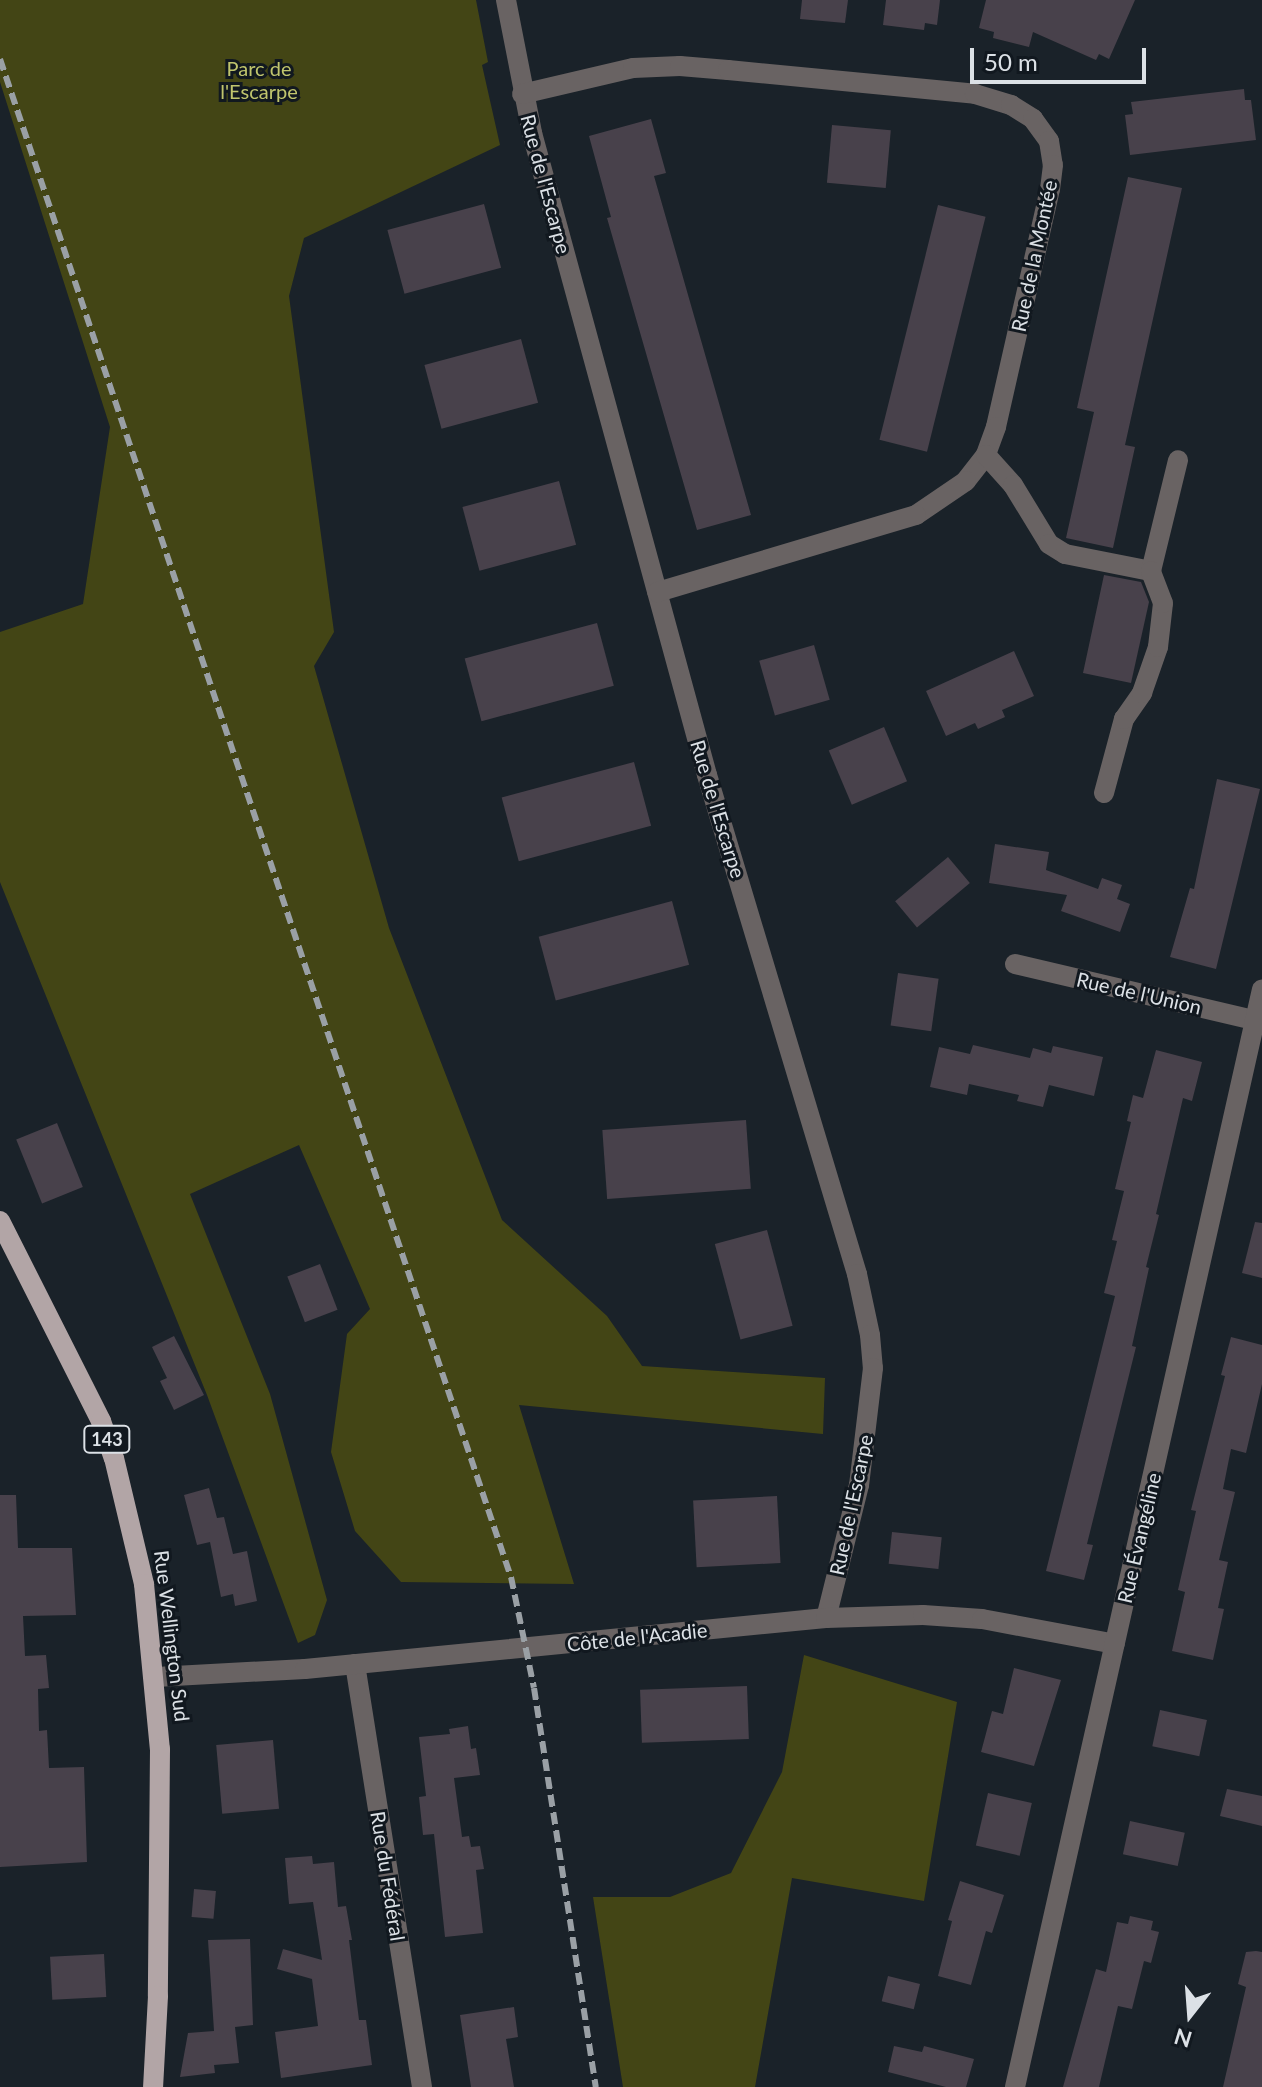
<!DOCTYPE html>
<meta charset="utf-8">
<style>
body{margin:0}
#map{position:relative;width:1262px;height:2087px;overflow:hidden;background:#1a2229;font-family:Lato,sans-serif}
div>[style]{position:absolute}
.green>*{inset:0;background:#434515}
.building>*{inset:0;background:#48414b;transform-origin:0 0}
.minor>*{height:20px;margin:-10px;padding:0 10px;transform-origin:10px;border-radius:10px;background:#696363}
.major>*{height:20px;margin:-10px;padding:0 10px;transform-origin:10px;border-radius:10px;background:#b2a5a6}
.rail>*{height:6px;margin-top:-3px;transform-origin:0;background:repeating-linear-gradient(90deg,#9aa0a5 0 12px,transparent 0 18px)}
span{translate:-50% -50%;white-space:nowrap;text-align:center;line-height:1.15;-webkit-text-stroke:6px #11181f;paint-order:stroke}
.shield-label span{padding:2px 6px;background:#11181f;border:2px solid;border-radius:6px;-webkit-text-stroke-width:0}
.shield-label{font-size:18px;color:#dce1e6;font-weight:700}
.park-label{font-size:20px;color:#c0c56d}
.street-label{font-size:20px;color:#dce1e6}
.north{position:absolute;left:1150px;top:1975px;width:80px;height:80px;-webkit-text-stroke:6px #11181f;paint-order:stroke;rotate:197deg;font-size:22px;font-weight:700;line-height:32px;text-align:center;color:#dce1e6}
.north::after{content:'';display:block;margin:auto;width:28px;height:36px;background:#dce1e6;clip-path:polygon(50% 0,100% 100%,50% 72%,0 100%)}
.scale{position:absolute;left:970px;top:48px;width:176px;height:36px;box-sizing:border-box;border:4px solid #dce1e6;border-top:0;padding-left:10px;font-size:24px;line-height:28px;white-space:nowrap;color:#dce1e6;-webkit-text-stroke:6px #11181f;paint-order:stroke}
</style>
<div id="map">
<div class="green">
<i style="clip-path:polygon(0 0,476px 0,488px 62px,482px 65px,500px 145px,304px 238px,289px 296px,334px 632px,314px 666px,389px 928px,502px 1220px,607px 1316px,642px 1366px,825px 1378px,823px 1434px,519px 1405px,574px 1584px,401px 1582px,355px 1531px,331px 1452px,347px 1334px,370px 1309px,299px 1145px,190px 1194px,270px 1394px,327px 1600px,315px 1635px,298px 1643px,207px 1395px,0 882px,0 632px,83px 604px,110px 427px,0 82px)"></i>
<i style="clip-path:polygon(804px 1655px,957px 1702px,924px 1901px,792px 1878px,755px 2087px,623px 2087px,593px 1897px,670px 1897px,731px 1873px,782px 1772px)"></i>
</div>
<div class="building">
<i style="clip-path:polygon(802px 0,848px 0,845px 23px,800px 19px)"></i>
<i style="clip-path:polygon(886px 0,940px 0,937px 25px,925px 23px,924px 30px,883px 25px)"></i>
<i style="clip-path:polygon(986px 0,1135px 0,1109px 59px,1099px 54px,1096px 60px,1033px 32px,1029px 47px,993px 38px,994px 32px,979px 28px)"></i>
<i style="clip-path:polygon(1244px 89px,1245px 100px,1251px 100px,1256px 140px,1130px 155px,1125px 115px,1133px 114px,1131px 102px)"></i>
<i style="clip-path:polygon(651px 119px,666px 173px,654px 176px,751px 515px,697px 530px,607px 218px,611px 217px,589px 136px)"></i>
<i style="left:832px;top:125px;width:59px;height:58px;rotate:5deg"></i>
<i style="clip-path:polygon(1128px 177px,1182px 188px,1125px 445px,1135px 447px,1113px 548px,1066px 538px,1094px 412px,1077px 408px)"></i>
<i style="left:484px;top:204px;width:66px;height:100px;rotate:75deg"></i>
<i style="left:938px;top:205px;width:49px;height:242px;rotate:14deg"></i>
<i style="left:521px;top:339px;width:66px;height:100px;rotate:75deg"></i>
<i style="left:559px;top:481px;width:66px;height:100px;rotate:75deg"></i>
<i style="clip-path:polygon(1104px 575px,1141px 582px,1149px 602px,1131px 683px,1083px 673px)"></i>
<i style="left:597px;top:623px;width:65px;height:137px;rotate:75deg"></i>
<i style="left:814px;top:645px;width:57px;height:57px;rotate:74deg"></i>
<i style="clip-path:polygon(1014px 651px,1034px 696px,1002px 710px,1005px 717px,978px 729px,975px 723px,946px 736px,926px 691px)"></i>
<i style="left:884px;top:727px;width:59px;height:60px;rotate:67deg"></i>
<i style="left:634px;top:762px;width:66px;height:137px;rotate:75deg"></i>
<i style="clip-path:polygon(1217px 779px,1260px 789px,1216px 969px,1170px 957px,1190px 888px,1194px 889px)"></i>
<i style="clip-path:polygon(995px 844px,1049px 852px,1046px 870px,1098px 889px,1102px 878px,1122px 885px,1117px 899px,1130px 904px,1120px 932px,1061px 911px,1067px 895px,989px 883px)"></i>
<i style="left:948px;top:857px;width:34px;height:69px;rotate:50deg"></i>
<i style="left:672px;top:901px;width:66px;height:138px;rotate:75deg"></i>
<i style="left:898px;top:973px;width:41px;height:53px;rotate:8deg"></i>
<i style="clip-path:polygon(973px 1045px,1030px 1058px,1033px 1048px,1051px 1053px,1053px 1046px,1103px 1057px,1094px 1096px,1049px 1085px,1043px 1107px,1017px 1101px,1019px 1095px,969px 1084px,967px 1095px,930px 1087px,939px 1047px,970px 1054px)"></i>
<i style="clip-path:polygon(1156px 1050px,1202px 1062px,1192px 1101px,1183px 1098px,1156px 1214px,1159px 1215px,1146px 1267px,1149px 1268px,1132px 1346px,1136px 1347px,1087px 1544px,1093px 1545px,1084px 1580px,1046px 1571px,1115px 1296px,1104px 1293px,1117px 1241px,1112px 1240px,1124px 1191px,1115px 1189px,1131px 1122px,1127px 1121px,1133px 1095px,1143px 1098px)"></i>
<i style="left:746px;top:1120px;width:69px;height:144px;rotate:86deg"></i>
<i style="left:57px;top:1123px;width:69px;height:44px;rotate:68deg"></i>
<i style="clip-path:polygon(1255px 1222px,1262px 1223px,1262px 1278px,1242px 1273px)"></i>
<i style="left:767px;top:1230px;width:99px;height:54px;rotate:75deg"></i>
<i style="left:320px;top:1264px;width:49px;height:35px;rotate:69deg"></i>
<i style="clip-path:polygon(174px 1336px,204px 1395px,174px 1410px,160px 1381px,167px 1378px,152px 1347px)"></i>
<i style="clip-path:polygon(1231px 1337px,1262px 1345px,1262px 1384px,1246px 1453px,1231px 1449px,1223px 1489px,1235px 1492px,1219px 1560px,1228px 1562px,1218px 1608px,1224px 1609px,1213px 1660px,1172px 1651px,1185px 1592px,1178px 1590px,1196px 1511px,1191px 1510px,1225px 1376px,1221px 1375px)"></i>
<i style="clip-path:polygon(209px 1488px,217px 1518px,224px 1517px,233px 1554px,247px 1551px,257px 1601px,235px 1606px,233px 1594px,221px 1597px,210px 1542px,197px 1545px,184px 1495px)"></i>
<i style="clip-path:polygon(0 1495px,16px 1495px,18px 1548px,72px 1548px,76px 1615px,23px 1616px,25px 1656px,46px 1655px,49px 1688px,38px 1689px,39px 1731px,47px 1730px,49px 1768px,84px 1767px,87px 1862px,0 1867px)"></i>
<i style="left:777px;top:1496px;width:67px;height:84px;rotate:87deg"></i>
<i style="left:892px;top:1532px;width:50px;height:32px;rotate:6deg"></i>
<i style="clip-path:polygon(1014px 1668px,1061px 1680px,1034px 1766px,981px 1752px,992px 1711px,1003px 1714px)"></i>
<i style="left:747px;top:1686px;width:53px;height:107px;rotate:88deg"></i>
<i style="left:1160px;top:1710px;width:48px;height:37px;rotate:12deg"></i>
<i style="clip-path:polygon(468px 1726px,471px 1749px,476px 1748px,480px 1775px,454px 1778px,462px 1837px,469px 1836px,471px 1847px,480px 1846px,484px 1869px,476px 1870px,483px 1933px,445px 1937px,434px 1834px,423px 1835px,419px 1797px,426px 1796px,419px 1737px,450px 1734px,449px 1729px)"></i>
<i style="left:273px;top:1740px;width:69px;height:57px;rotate:85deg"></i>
<i style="clip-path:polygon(1227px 1789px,1262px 1796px,1262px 1826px,1220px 1816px)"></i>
<i style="left:988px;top:1793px;width:45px;height:54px;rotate:13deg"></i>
<i style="left:1130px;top:1821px;width:56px;height:34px;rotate:12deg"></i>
<i style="clip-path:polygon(312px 1856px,313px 1864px,334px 1862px,338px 1907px,346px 1906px,352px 1940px,349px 1940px,359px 2020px,366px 2020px,372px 2065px,281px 2078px,275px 2032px,318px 2026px,312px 1979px,277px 1969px,283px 1949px,322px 1960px,313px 1902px,289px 1904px,285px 1858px)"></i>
<i style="clip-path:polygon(960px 1881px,1004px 1895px,992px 1933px,986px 1931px,971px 1985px,938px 1976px,952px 1921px,948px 1920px)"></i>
<i style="left:194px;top:1889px;width:22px;height:28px;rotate:5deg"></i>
<i style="clip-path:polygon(1130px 1916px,1153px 1921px,1151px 1930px,1159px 1932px,1151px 1963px,1144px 1961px,1132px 2009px,1118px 2006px,1099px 2087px,1063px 2087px,1096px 1969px,1106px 1972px,1117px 1922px,1128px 1924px)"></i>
<i style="clip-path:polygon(250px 1939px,253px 2025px,235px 2027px,239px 2063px,214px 2065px,215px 2073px,180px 2077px,188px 2033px,214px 2031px,208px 1940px)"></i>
<i style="clip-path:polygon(1256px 1951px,1262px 1952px,1262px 2087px,1223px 2087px,1246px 1987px,1238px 1984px,1246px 1952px)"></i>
<i style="left:104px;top:1954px;width:43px;height:54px;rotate:87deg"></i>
<i style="left:888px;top:1976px;width:33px;height:26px;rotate:14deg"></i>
<i style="clip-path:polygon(514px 2007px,518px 2037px,506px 2039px,514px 2087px,471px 2087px,460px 2015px)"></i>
<i style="clip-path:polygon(894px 2046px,922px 2052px,924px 2046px,974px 2059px,966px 2087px,946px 2087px,888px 2072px)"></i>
</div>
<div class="minor">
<i style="left:506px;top:0;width:136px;rotate:78.9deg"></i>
<i style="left:532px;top:133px;width:665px;rotate:74.75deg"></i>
<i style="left:707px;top:775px;width:521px;rotate:73.27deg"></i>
<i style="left:857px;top:1274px;width:62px;rotate:78deg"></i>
<i style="left:870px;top:1335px;width:33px;rotate:85deg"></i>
<i style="left:873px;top:1368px;width:118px;rotate:96.8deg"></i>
<i style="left:859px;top:1485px;width:137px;rotate:103.9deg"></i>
<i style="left:522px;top:94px;width:114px;rotate:-13.2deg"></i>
<i style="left:633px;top:68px;width:47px;rotate:-2.4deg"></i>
<i style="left:680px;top:66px;width:48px;rotate:4.8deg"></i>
<i style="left:728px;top:70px;width:248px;rotate:5.5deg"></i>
<i style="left:975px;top:94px;width:38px;rotate:17deg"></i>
<i style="left:1011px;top:105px;width:26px;rotate:32deg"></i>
<i style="left:1033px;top:119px;width:27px;rotate:54deg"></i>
<i style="left:1049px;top:141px;width:24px;rotate:81deg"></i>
<i style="left:1053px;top:165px;width:24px;rotate:97deg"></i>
<i style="left:1050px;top:189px;width:244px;rotate:102.8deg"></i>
<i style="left:996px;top:427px;width:30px;rotate:110deg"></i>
<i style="left:986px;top:455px;width:33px;rotate:128deg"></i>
<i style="left:966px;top:481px;width:60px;rotate:145.8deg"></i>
<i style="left:916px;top:515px;width:270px;rotate:163.4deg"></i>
<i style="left:986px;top:455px;width:40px;rotate:48deg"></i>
<i style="left:1013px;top:485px;width:69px;rotate:58.6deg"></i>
<i style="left:1049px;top:544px;width:19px;rotate:32deg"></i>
<i style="left:1065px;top:554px;width:88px;rotate:11.2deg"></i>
<i style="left:1151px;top:571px;width:114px;rotate:-76.3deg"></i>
<i style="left:1104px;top:793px;width:77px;rotate:-74.9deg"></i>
<i style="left:1124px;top:719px;width:32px;rotate:-55deg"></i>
<i style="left:1142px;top:693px;width:49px;rotate:-70.8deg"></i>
<i style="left:1158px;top:647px;width:44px;rotate:-83.5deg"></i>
<i style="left:1163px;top:603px;width:34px;rotate:-111deg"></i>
<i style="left:1015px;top:964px;width:254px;rotate:13.2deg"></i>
<i style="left:355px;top:1664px;width:428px;rotate:81deg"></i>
<i style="left:156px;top:1677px;width:149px;rotate:-3.1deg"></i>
<i style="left:305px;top:1669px;width:523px;rotate:-5.59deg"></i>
<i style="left:826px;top:1618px;width:97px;rotate:-1.8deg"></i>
<i style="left:923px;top:1615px;width:59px;rotate:3.9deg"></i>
<i style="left:982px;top:1619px;width:135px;rotate:10.6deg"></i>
<i style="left:1015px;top:2087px;width:1125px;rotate:-77.32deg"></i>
</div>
<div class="major">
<i style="left:0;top:1221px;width:224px;rotate:63.2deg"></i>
<i style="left:101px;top:1421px;width:39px;rotate:71deg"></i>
<i style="left:114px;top:1458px;width:130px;rotate:76.6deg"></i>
<i style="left:144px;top:1584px;width:166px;rotate:84.5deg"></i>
<i style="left:160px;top:1749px;width:247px;rotate:90.5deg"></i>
<i style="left:158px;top:1996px;width:91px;rotate:93.1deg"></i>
</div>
<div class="rail">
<i style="left:0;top:59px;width:1602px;rotate:71.4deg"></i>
<i style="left:511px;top:1577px;width:113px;rotate:78.3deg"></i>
<i style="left:534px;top:1688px;width:404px;rotate:81.2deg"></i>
</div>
<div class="shield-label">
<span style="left:107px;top:1439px">143</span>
</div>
<div class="park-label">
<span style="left:259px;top:80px">Parc de<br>l'Escarpe</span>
</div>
<div class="street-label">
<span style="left:546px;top:184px;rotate:75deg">Rue de l'Escarpe</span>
<span style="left:1034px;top:256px;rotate:-78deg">Rue de la Montée</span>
<span style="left:718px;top:809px;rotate:73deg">Rue de l'Escarpe</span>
<span style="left:1139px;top:993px;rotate:13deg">Rue de l'Union</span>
<span style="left:851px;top:1505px;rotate:-78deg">Rue de l'Escarpe</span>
<span style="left:1139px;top:1538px;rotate:-77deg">Rue Évangéline</span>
<span style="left:172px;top:1636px;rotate:83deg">Rue Wellington Sud</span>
<span style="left:637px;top:1637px;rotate:-6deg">Côte de l'Acadie</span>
<span style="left:388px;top:1876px;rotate:81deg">Rue du Fédéral</span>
</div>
<div class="north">N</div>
<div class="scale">50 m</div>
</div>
